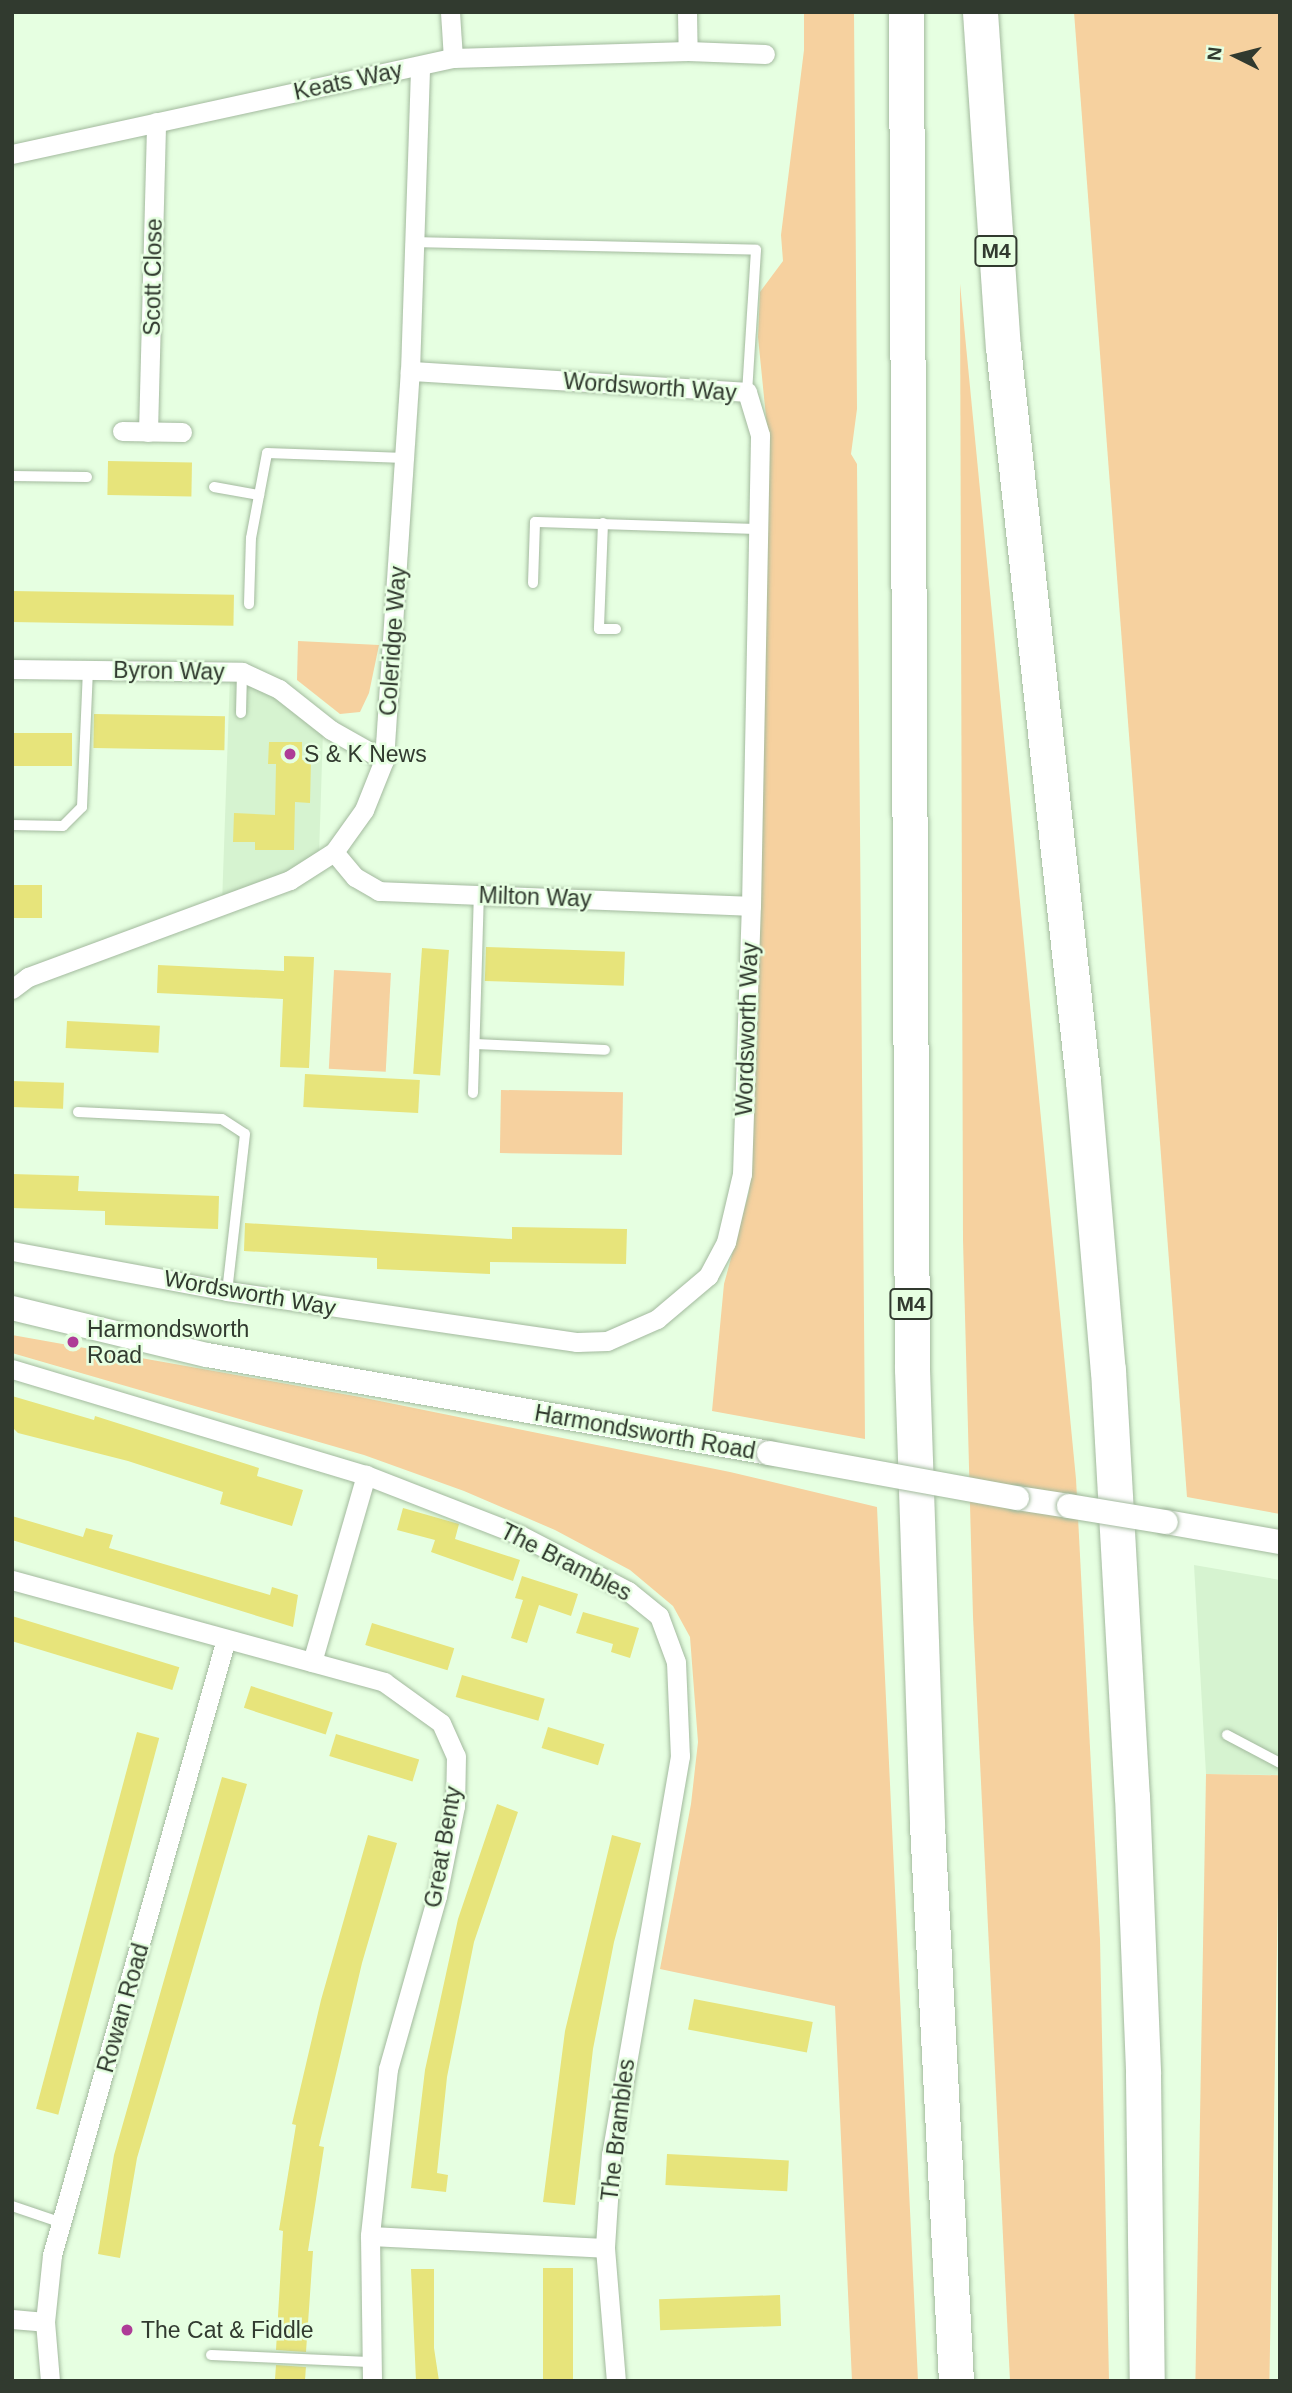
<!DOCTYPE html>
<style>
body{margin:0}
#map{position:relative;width:1292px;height:2393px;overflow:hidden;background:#e6ffe1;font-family:Helvetica,sans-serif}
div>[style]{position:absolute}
.built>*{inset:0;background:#d6f3d0}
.green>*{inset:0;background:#f6d19f;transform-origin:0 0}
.building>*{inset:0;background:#e7e47b;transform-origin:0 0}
.roads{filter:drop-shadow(0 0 2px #a3ba9e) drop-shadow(0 0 2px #a3ba9e)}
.service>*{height:10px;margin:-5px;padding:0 5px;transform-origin:5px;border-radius:5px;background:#fff}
.minor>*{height:19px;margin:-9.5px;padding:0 9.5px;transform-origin:9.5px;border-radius:9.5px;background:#fff}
.tertiary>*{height:24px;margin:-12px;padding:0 12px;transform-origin:12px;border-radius:12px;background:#fff}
.motorway>*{height:35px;margin:-17.5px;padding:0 17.5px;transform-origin:17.5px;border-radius:17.5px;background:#fff}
.bridges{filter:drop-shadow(0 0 2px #a3ba9e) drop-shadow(0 0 2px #a3ba9e)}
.tertiary-bridge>*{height:24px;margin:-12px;padding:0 12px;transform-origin:12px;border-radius:12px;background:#fff}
.dots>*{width:19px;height:19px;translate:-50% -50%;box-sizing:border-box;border:4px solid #e6ffe1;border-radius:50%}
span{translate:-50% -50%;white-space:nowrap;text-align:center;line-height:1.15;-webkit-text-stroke:5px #e6ffe1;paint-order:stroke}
.shield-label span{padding:2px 5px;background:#e6ffe1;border:2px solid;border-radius:5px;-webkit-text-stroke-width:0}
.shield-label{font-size:21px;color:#313a2f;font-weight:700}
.street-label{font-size:23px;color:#313a2f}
.poi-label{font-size:23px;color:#313a2f}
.left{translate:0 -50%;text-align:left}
.frame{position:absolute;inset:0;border:14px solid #313a2f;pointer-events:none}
.north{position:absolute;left:1201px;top:21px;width:70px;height:70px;-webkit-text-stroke:5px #e6ffe1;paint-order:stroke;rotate:276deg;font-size:19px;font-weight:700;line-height:28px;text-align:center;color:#313a2f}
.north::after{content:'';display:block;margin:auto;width:24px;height:32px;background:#313a2f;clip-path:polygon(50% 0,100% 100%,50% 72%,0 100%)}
</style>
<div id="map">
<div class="built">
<i style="clip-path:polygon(230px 676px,276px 692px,323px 731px,319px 855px,222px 904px)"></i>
<i style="clip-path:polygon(1194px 1565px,1280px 1580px,1280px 1775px,1206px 1774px)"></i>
</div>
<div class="green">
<i style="clip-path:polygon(804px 12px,854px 12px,857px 409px,851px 454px,857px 464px,865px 1439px,712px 1411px,724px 1284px,749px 1192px,752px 1139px,769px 447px,758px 337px,760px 292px,783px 261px,781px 235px,804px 50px)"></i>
<i style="clip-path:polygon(1074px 12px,1280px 12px,1280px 1514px,1187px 1497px)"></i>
<i style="clip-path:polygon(960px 284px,1076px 1479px,1100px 1939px,1109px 2381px,1010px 2381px,973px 1617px,963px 1240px)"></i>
<i style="clip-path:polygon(298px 641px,379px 645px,369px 693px,360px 712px,340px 714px,297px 680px)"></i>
<i style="left:334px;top:970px;width:57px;height:99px;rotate:3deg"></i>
<i style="left:501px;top:1090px;width:122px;height:63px;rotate:1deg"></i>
<i style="clip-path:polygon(12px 1335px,360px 1397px,730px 1472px,877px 1507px,918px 2381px,852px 2381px,835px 2006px,660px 1969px,691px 1804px,698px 1742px,690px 1637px,673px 1606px,630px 1570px,555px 1530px,464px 1491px,364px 1455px,12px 1353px)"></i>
<i style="left:1206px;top:1774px;width:74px;height:607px;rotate:1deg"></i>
</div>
<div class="building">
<i style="left:108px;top:461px;width:84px;height:34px;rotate:1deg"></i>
<i style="left:12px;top:591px;width:222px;height:31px;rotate:1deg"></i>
<i style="left:94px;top:714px;width:131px;height:34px;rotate:1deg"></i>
<i style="left:12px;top:733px;width:60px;height:33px"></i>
<i style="clip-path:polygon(269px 742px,302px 742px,302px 760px,311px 760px,310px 803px,295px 802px,294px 850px,255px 850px,255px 842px,233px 842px,234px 813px,275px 815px,276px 764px,268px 764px)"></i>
<i style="left:12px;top:885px;width:30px;height:33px"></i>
<i style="left:486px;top:947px;width:139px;height:34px;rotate:2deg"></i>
<i style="left:422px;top:948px;width:27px;height:126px;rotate:4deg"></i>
<i style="clip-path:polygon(284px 956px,314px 957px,309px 1068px,280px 1067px,283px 999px,157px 993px,158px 965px,284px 971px)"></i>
<i style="left:67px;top:1021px;width:93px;height:27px;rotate:3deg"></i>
<i style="left:305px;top:1074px;width:115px;height:33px;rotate:3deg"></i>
<i style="left:12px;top:1081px;width:52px;height:26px;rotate:2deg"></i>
<i style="clip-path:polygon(12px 1174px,79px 1176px,78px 1191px,219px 1196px,218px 1229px,105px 1225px,105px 1211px,12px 1208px)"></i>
<i style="clip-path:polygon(245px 1223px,512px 1239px,512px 1227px,627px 1229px,626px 1264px,490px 1262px,490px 1274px,377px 1269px,377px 1258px,244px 1251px)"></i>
<i style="clip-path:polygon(12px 1396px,94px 1420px,95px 1416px,259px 1468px,257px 1476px,303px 1490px,292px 1526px,220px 1504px,223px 1492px,128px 1461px,18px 1433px,12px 1427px)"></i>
<i style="clip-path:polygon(403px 1508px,459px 1524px,455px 1539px,520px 1560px,513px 1581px,431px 1552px,435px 1540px,397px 1530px)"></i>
<i style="clip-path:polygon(12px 1516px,83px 1537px,86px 1528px,113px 1535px,109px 1548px,270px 1595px,272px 1587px,298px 1595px,293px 1627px,12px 1540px)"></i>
<i style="clip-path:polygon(522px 1576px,578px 1594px,571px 1616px,539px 1605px,527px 1643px,511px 1638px,523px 1600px,515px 1598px)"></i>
<i style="clip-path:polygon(583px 1612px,639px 1628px,630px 1658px,611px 1652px,613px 1644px,576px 1633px)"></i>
<i style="left:12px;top:1616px;width:175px;height:24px;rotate:17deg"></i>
<i style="left:372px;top:1623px;width:86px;height:23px;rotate:17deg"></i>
<i style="left:462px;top:1675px;width:86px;height:23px;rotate:16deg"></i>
<i style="left:251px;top:1686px;width:86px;height:23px;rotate:18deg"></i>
<i style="left:548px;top:1727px;width:59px;height:22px;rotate:17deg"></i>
<i style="left:137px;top:1732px;width:23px;height:390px;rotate:15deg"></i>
<i style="left:336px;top:1734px;width:87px;height:23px;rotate:17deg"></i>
<i style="clip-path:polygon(222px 1777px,247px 1784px,137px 2158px,120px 2258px,98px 2254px,114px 2155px)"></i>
<i style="clip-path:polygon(497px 1804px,518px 1812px,474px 1942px,447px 2077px,437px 2173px,448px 2175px,446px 2192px,411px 2188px,425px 2070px,458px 1919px)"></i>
<i style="clip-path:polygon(368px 1835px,397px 1843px,362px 1963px,319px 2146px,324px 2147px,308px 2251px,313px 2251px,306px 2352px,276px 2350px,283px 2231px,279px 2230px,296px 2125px,292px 2124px,321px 2000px)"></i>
<i style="clip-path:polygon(612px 1835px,641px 1843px,614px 1942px,593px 2049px,575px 2205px,543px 2202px,565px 2031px)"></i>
<i style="left:694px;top:1999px;width:121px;height:31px;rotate:11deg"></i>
<i style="left:667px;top:2154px;width:122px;height:31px;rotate:3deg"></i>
<i style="left:573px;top:2268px;width:113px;height:30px;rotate:90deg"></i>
<i style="clip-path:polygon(411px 2269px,434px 2269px,434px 2348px,439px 2381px,416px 2381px)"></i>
<i style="left:780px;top:2295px;width:31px;height:121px;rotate:88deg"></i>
<i style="left:276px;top:2365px;width:30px;height:16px;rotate:4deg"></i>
</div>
<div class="roads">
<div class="service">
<i style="left:416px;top:242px;width:340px;rotate:1.3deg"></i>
<i style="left:756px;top:250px;width:142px;rotate:93.6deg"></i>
<i style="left:12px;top:476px;width:75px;rotate:0.8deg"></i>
<i style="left:214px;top:487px;width:46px;rotate:10.1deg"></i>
<i style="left:603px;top:523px;width:106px;rotate:92.2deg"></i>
<i style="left:599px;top:629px;width:17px"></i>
<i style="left:533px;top:583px;width:61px;rotate:-88.1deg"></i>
<i style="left:535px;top:522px;width:224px;rotate:1.8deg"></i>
<i style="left:249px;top:604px;width:66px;rotate:-88.3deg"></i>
<i style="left:251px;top:538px;width:86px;rotate:-79.3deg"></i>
<i style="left:267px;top:453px;width:138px;rotate:2.1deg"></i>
<i style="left:241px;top:713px;width:41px;rotate:-88.6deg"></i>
<i style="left:12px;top:825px;width:51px;rotate:1.1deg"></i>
<i style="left:63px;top:826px;width:27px;rotate:-45deg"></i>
<i style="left:82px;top:807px;width:138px;rotate:-87.5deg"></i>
<i style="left:475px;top:1044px;width:130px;rotate:2.6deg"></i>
<i style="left:473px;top:1093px;width:198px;rotate:-88.3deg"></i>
<i style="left:78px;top:1112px;width:144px;rotate:2.8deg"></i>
<i style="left:222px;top:1119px;width:27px;rotate:33deg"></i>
<i style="left:245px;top:1134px;width:158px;rotate:96.5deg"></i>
<i style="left:1227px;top:1735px;width:60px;rotate:27.8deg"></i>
<i style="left:12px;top:2206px;width:53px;rotate:18.8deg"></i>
<i style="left:211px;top:2355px;width:159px;rotate:2.5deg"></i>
</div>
<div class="minor">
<i style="left:450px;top:12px;width:46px;rotate:86.3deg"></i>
<i style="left:687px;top:12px;width:39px;rotate:89deg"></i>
<i style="left:12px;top:154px;width:451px;rotate:-12.3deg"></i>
<i style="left:453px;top:58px;width:235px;rotate:-1.7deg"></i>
<i style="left:688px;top:51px;width:77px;rotate:2.2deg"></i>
<i style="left:122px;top:431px;width:60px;rotate:1deg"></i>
<i style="left:148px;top:432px;width:310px;rotate:-88.5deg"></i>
<i style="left:12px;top:669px;width:230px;rotate:0.7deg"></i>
<i style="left:242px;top:672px;width:41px;rotate:24.7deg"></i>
<i style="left:279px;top:689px;width:66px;rotate:38.3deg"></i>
<i style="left:331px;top:730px;width:61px;rotate:29.5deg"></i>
<i style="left:334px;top:852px;width:33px;rotate:50deg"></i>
<i style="left:355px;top:877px;width:28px;rotate:30deg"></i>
<i style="left:379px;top:891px;width:372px;rotate:2.3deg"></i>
<i style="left:12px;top:989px;width:20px;rotate:-37deg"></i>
<i style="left:28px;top:977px;width:279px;rotate:-20.3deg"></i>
<i style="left:290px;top:880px;width:52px;rotate:-32.5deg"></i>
<i style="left:334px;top:852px;width:52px;rotate:-54.5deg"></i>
<i style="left:364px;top:810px;width:54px;rotate:-68.2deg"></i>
<i style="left:384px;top:760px;width:390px;rotate:-86.2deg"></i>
<i style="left:410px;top:371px;width:305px;rotate:-88.1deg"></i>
<i style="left:12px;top:1251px;width:219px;rotate:10.5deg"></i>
<i style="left:227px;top:1291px;width:354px;rotate:8.3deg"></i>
<i style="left:577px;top:1342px;width:30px;rotate:-2deg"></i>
<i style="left:607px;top:1341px;width:55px;rotate:-23.7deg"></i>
<i style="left:657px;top:1319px;width:67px;rotate:-40.1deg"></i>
<i style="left:708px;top:1276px;width:38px;rotate:-62deg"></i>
<i style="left:726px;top:1242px;width:70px;rotate:-76.8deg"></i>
<i style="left:742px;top:1174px;width:268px;rotate:-88.1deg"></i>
<i style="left:751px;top:906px;width:471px;rotate:-88.9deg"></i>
<i style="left:760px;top:435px;width:45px;rotate:-106.8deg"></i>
<i style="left:747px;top:392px;width:338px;rotate:-176.4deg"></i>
<i style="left:12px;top:1369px;width:370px;rotate:16.7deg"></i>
<i style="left:366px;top:1475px;width:165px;rotate:21.3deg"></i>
<i style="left:520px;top:1535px;width:122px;rotate:27.4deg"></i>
<i style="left:628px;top:1591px;width:40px;rotate:39deg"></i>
<i style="left:659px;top:1616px;width:49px;rotate:69.7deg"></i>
<i style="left:676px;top:1662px;width:94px;rotate:87.6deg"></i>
<i style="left:680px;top:1756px;width:404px;rotate:99.8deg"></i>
<i style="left:611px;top:2154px;width:94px;rotate:93.7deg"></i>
<i style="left:605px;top:2248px;width:133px;rotate:85.3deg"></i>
<i style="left:12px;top:1580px;width:386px;rotate:15.3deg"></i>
<i style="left:384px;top:1682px;width:70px;rotate:35.7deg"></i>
<i style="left:441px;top:1723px;width:36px;rotate:66deg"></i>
<i style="left:456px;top:1756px;width:50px;rotate:91.1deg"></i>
<i style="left:455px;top:1806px;width:92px;rotate:101.3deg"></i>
<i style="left:437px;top:1896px;width:180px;rotate:105.8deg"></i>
<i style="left:388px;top:2069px;width:168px;rotate:96.2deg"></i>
<i style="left:370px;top:2236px;width:145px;rotate:89.2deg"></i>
<i style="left:312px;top:1662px;width:195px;rotate:-73.9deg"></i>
<i style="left:370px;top:2236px;width:235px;rotate:2.9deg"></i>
<i style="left:12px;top:2319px;width:33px;rotate:5deg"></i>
<i style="left:50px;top:2381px;width:59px;rotate:-94.8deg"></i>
<i style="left:45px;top:2322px;width:67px;rotate:-84deg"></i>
<i style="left:52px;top:2255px;width:640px;rotate:-74.23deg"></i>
</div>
<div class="tertiary">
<i style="left:12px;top:1308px;width:201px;rotate:13.6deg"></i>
<i style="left:207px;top:1355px;width:570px;rotate:9.89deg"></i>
<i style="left:1017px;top:1498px;width:53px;rotate:8.7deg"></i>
<i style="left:1166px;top:1522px;width:116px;rotate:10deg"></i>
</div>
<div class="motorway">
<i style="left:906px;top:12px;width:1357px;rotate:89.75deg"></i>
<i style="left:912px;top:1369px;width:455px;rotate:88.1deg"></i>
<i style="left:927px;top:1824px;width:558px;rotate:87.02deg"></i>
<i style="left:980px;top:12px;width:336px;rotate:86.1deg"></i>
<i style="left:1003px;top:347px;width:738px;rotate:83.78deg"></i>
<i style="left:1083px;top:1081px;width:290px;rotate:85.1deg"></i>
<i style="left:1108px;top:1370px;width:427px;rotate:86.8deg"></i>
<i style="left:1132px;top:1796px;width:278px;rotate:87.7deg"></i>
<i style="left:1143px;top:2074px;width:307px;rotate:89.3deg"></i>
</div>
</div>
<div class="bridges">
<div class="tertiary-bridge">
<i style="left:769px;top:1453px;width:252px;rotate:10.3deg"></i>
<i style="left:1069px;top:1506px;width:98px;rotate:9.4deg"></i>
</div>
</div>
<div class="dots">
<i style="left:290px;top:754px;background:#ae3c97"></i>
<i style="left:73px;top:1342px;background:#ae3c97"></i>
<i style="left:127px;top:2330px;background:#ae3c97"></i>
</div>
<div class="shield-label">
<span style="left:996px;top:251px">M4</span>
<span style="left:911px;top:1304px">M4</span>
</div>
<div class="street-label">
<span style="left:348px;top:81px;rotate:-12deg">Keats Way</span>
<span style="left:153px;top:277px;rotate:-89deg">Scott Close</span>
<span style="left:650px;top:387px;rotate:4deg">Wordsworth Way</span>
<span style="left:393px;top:641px;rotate:-86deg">Coleridge Way</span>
<span style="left:169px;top:671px;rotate:1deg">Byron Way</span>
<span style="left:535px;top:897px;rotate:2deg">Milton Way</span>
<span style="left:747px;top:1029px;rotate:-88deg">Wordsworth Way</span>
<span style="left:250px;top:1293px;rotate:10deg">Wordsworth Way</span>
<span style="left:645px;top:1432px;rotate:10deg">Harmondsworth Road</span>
<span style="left:566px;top:1562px;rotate:27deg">The Brambles</span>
<span style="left:443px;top:1847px;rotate:-80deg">Great Benty</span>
<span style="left:123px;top:2008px;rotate:-74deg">Rowan Road</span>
<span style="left:618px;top:2130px;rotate:-83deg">The Brambles</span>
</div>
<div class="poi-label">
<span class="left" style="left:304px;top:754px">S &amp; K News</span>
<span class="left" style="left:87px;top:1342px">Harmondsworth<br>Road</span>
<span class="left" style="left:141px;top:2330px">The Cat &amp; Fiddle</span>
</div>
<div class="frame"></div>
<div class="north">N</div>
</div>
